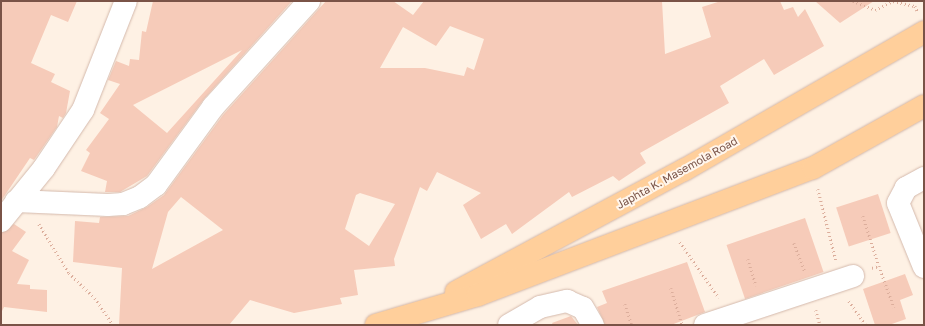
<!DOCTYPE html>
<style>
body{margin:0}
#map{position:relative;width:925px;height:326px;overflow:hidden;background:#fef1e4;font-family:"Golos Text",sans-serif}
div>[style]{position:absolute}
.building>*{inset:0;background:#f6cbb9;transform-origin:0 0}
.path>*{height:2.5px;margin-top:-1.25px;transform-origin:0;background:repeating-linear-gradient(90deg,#dcae9c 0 1px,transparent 0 4px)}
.roads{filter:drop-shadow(0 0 1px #d4b9ac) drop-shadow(0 0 1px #d4b9ac)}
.minor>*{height:22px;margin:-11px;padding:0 11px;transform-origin:11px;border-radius:11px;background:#fff}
.major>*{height:22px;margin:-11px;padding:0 11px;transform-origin:11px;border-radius:11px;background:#ffcf9b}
span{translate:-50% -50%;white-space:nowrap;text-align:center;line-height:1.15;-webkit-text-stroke:4px #fff6ed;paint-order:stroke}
.street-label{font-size:11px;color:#7a5347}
.frame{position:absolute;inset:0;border:2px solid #7a5347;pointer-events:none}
</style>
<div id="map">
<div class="building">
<i style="clip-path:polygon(1px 1px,77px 1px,68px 22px,51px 15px,31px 63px,55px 74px,51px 82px,70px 91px,66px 113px,63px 118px,59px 116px,57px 127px,34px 160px,30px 158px,1px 201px)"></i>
<i style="clip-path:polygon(evenodd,153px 1px,292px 1px,204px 99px,147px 176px,120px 192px,105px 192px,107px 181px,81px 171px,90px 153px,86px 150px,109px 119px,100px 113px,120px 84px,108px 80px,116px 61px,129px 66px,130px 59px,139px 60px,142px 31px,146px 32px,153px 1px,242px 50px,167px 133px,133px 105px,242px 50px)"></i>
<i style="clip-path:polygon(evenodd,326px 1px,393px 1px,413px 15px,424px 1px,662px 1px,665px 54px,711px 37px,702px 7px,721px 1px,780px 1px,784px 10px,793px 7px,798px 17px,805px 9px,824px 46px,774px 75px,764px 59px,720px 86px,729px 103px,640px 153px,646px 163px,619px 181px,613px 176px,572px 197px,569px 192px,512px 234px,506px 224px,481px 239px,463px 205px,481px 193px,437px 172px,427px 191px,420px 187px,394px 259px,395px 266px,354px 270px,358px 295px,340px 298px,342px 304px,294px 313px,250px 300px,229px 325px,119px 325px,122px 268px,73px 262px,75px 221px,99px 223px,100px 217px,128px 216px,147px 207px,164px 195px,223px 115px,326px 1px,450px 26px,484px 39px,474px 70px,467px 67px,464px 76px,425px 68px,380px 68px,403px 27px,436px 46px,450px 26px,326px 1px,360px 193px,395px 204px,369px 246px,345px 229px,356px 195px,360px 193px,326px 1px,181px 197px,223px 230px,152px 269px,168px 212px,181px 197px)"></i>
<i style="clip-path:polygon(815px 1px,874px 1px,840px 23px)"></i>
<i style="left:878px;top:194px;width:41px;height:44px;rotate:72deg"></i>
<i style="left:805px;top:218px;width:57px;height:83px;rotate:71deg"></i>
<i style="clip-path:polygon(14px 224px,26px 232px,12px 251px,29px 260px,17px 284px,30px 285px,30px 289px,47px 290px,47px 312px,4px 307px,1px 313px,1px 233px)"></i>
<i style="clip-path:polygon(687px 262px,705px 312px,671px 325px,605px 325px,597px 307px,607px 303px,602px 291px)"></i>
<i style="clip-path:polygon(905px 274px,913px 295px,900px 300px,906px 319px,889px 325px,875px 325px,863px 289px)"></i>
<i style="clip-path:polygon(571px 316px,578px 325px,553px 325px,552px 323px)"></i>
</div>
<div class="path">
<i style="left:853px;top:1px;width:24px;rotate:22deg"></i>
<i style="left:875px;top:10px;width:20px;rotate:-27deg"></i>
<i style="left:893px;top:1px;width:23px;rotate:13deg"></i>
<i style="left:915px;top:6px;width:7px;rotate:63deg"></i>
<i style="left:818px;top:189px;width:73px;rotate:75.8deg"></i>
<i style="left:863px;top:216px;width:52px;rotate:72.3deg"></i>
<i style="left:39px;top:224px;width:57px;rotate:58.5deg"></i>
<i style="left:69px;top:273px;width:36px;rotate:44deg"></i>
<i style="left:95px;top:298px;width:32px;rotate:56deg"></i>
<i style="left:680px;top:242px;width:68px;rotate:55.1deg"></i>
<i style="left:794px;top:243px;width:30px;rotate:69deg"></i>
<i style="left:748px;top:259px;width:28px;rotate:73deg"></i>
<i style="left:872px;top:268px;width:7px;rotate:-16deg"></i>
<i style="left:879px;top:266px;width:44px;rotate:69.9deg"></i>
<i style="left:671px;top:288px;width:38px;rotate:73deg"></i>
<i style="left:849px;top:301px;width:29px;rotate:55deg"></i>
<i style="left:625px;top:304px;width:22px;rotate:72deg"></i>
<i style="left:816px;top:310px;width:16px;rotate:75deg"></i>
</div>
<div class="roads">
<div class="minor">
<i style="left:924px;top:178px;width:21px;rotate:151deg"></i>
<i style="left:906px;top:188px;width:17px;rotate:118deg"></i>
<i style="left:898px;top:203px;width:69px;rotate:67.9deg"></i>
<i style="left:16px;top:201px;width:92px;rotate:2.5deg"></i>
<i style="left:108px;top:205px;width:15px;rotate:-4deg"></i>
<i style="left:123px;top:204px;width:18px;rotate:-22deg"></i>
<i style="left:140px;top:197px;width:20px;rotate:-37deg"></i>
<i style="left:156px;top:185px;width:97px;rotate:-53.8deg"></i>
<i style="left:213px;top:107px;width:143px;rotate:-47.8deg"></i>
<i style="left:1px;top:221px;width:68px;rotate:-50.9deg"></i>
<i style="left:44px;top:168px;width:70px;rotate:-56.1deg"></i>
<i style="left:83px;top:110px;width:117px;rotate:-68.5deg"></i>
<i style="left:509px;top:325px;width:36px;rotate:-30deg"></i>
<i style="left:540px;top:307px;width:28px;rotate:-13deg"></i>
<i style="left:567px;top:301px;width:17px;rotate:24deg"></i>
<i style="left:583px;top:308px;width:20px;rotate:60deg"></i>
<i style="left:705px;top:325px;width:156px;rotate:-18.3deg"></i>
</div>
<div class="major">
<i style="left:456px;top:292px;width:259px;rotate:-28.2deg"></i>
<i style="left:684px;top:170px;width:277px;rotate:-29.9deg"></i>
<i style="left:376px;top:325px;width:106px;rotate:-16.4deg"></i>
<i style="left:478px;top:295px;width:358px;rotate:-20.8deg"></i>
<i style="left:813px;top:168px;width:127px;rotate:-29.2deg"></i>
</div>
</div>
<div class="street-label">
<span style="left:677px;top:173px;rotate:-29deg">Japhta K. Masemola Road</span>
</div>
<div class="frame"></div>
</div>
